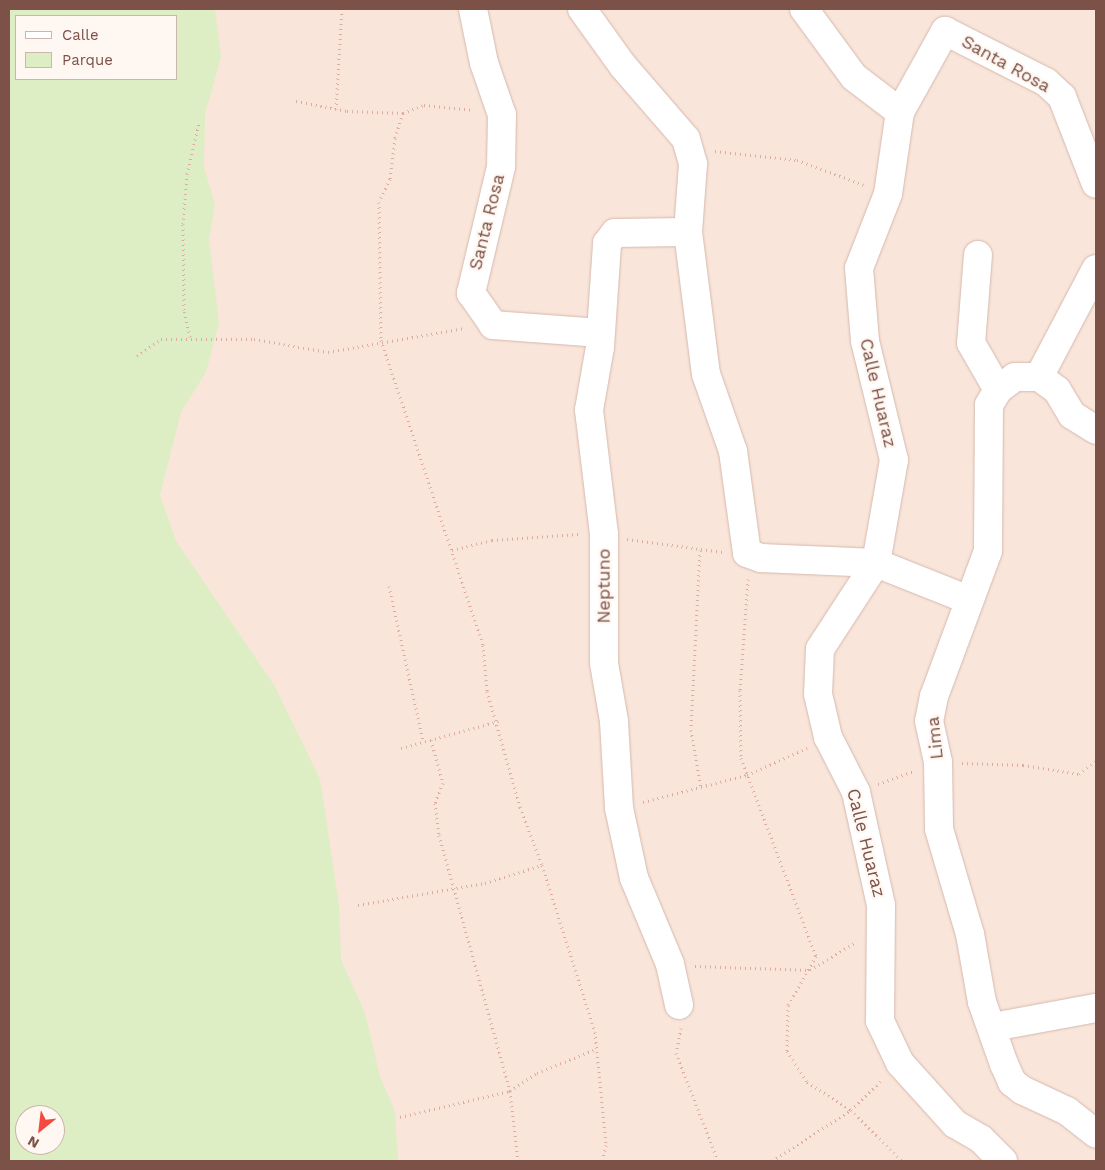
<!DOCTYPE html>
<style>
body{margin:0}
#map{position:relative;width:1105px;height:1170px;overflow:hidden;background:#fef2e8;font-family:"Work Sans",sans-serif}
div>[style]{position:absolute}
.residential>*{inset:0;background:#f9e5d9}
.green>*{inset:0;background:#ddeec4}
.path>*{height:3px;margin-top:-1.5px;transform-origin:0;background:repeating-linear-gradient(90deg,#ddab9f 0 1px,transparent 0 5px)}
.roads{filter:drop-shadow(0 0 1px #d5b8af) drop-shadow(0 0 1px #d5b8af)}
.minor>*{height:28px;margin:-14px;padding:0 14px;transform-origin:14px;border-radius:14px;background:#fff}
span{translate:-50% -50%;white-space:nowrap;text-align:center;line-height:1.15;-webkit-text-stroke:4.5px #fff7f1;paint-order:stroke}
.street-label{font-size:18px;color:#7c5148}
.frame{position:absolute;inset:0;border:10px solid #7c5148;pointer-events:none}
.legend{position:absolute;left:15px;top:15px;width:162px;height:65px;box-sizing:border-box;background:#fff7f1;border:1px solid #cbb5ad;margin:0;padding:6px 9px;list-style:none;font-size:15px;color:#7c5148}
.legend li{display:flex;align-items:center;gap:10px;height:25px}
.legend b{width:25px;border:1px solid #cbb5ad}
.north{position:absolute;left:15px;top:1105px;width:50px;height:50px;box-sizing:border-box;background:#fff7f1;border:1px solid #cbb5ad;border-radius:50%;rotate:209deg;font-size:14px;font-weight:700;line-height:20px;text-align:center;color:#7c5148}
.north::after{content:'';display:block;margin:auto;width:18px;height:22px;background:#f44842;clip-path:polygon(50% 0,100% 100%,50% 72%,0 100%)}
</style>
<div id="map">
<div class="residential">
<i style="clip-path:polygon(57px 9px,1096px 9px,1096px 1161px,305px 1161px,52px 79px,176px 79px,176px 16px)"></i>
</div>
<div class="green">
<i style="clip-path:polygon(evenodd,9px 9px,215px 9px,221px 57px,205px 114px,204px 167px,215px 204px,209px 240px,219px 323px,206px 372px,181px 412px,160px 495px,176px 541px,274px 685px,320px 779px,339px 905px,341px 960px,365px 1013px,380px 1076px,395px 1112px,398px 1161px,9px 1161px,9px 9px,16px 16px,176px 16px,176px 79px,16px 79px,16px 16px,9px 9px,25px 1115px,55px 1115px,55px 1145px,25px 1145px,25px 1115px)"></i>
</div>
<div class="path">
<i style="left:296px;top:101px;width:52px;rotate:11.1deg"></i>
<i style="left:347px;top:111px;width:56px;rotate:2deg"></i>
<i style="left:403px;top:113px;width:22px;rotate:-21deg"></i>
<i style="left:424px;top:105px;width:50px;rotate:5.7deg"></i>
<i style="left:336px;top:109px;width:100px;rotate:-86.6deg"></i>
<i style="left:403px;top:113px;width:26px;rotate:108deg"></i>
<i style="left:395px;top:138px;width:41px;rotate:97deg"></i>
<i style="left:390px;top:179px;width:25px;rotate:116deg"></i>
<i style="left:379px;top:202px;width:138px;rotate:89.2deg"></i>
<i style="left:381px;top:340px;width:322px;rotate:71.5deg"></i>
<i style="left:483px;top:645px;width:46px;rotate:85deg"></i>
<i style="left:487px;top:691px;width:121px;rotate:74.1deg"></i>
<i style="left:520px;top:807px;width:62px;rotate:69.2deg"></i>
<i style="left:542px;top:865px;width:175px;rotate:72.4deg"></i>
<i style="left:595px;top:1032px;width:114px;rotate:84.4deg"></i>
<i style="left:606px;top:1145px;width:16px;rotate:104deg"></i>
<i style="left:715px;top:151px;width:82px;rotate:6.3deg"></i>
<i style="left:797px;top:160px;width:72px;rotate:20.5deg"></i>
<i style="left:190px;top:337px;width:28px;rotate:-103deg"></i>
<i style="left:184px;top:310px;width:86px;rotate:-90.7deg"></i>
<i style="left:183px;top:224px;width:50px;rotate:-85.4deg"></i>
<i style="left:187px;top:174px;width:52px;rotate:-76.8deg"></i>
<i style="left:137px;top:356px;width:29px;rotate:-35deg"></i>
<i style="left:161px;top:339px;width:93px"></i>
<i style="left:254px;top:339px;width:75px;rotate:10deg"></i>
<i style="left:328px;top:352px;width:139px;rotate:-9.9deg"></i>
<i style="left:627px;top:539px;width:97px;rotate:7.7deg"></i>
<i style="left:452px;top:550px;width:41px;rotate:-14deg"></i>
<i style="left:492px;top:540px;width:87px;rotate:-3.9deg"></i>
<i style="left:700px;top:550px;width:180px;rotate:92.9deg"></i>
<i style="left:691px;top:730px;width:59px;rotate:80.2deg"></i>
<i style="left:748px;top:579px;width:111px;rotate:94.1deg"></i>
<i style="left:740px;top:690px;width:68px;rotate:89.2deg"></i>
<i style="left:741px;top:758px;width:212px;rotate:69.3deg"></i>
<i style="left:816px;top:956px;width:56px;rotate:119.7deg"></i>
<i style="left:788px;top:1005px;width:46px;rotate:91.2deg"></i>
<i style="left:787px;top:1051px;width:37px;rotate:57deg"></i>
<i style="left:807px;top:1082px;width:52px;rotate:32.5deg"></i>
<i style="left:851px;top:1110px;width:72px;rotate:45deg"></i>
<i style="left:389px;top:586px;width:159px;rotate:77.6deg"></i>
<i style="left:431px;top:740px;width:45px;rotate:74.4deg"></i>
<i style="left:443px;top:783px;width:22px;rotate:112deg"></i>
<i style="left:435px;top:803px;width:32px;rotate:83deg"></i>
<i style="left:439px;top:835px;width:266px;rotate:74.5deg"></i>
<i style="left:510px;top:1091px;width:70px;rotate:83.5deg"></i>
<i style="left:401px;top:748px;width:102px;rotate:-15.4deg"></i>
<i style="left:962px;top:763px;width:61px;rotate:1.9deg"></i>
<i style="left:1023px;top:765px;width:57px;rotate:9.1deg"></i>
<i style="left:1079px;top:774px;width:21px;rotate:-37deg"></i>
<i style="left:878px;top:784px;width:38px;rotate:-20deg"></i>
<i style="left:643px;top:802px;width:107px;rotate:-14.6deg"></i>
<i style="left:747px;top:775px;width:66px;rotate:-24.2deg"></i>
<i style="left:358px;top:905px;width:129px;rotate:-9.8deg"></i>
<i style="left:485px;top:883px;width:60px;rotate:-17.5deg"></i>
<i style="left:695px;top:966px;width:115px;rotate:2deg"></i>
<i style="left:810px;top:970px;width:54px;rotate:-31.3deg"></i>
<i style="left:681px;top:1028px;width:25px;rotate:101deg"></i>
<i style="left:676px;top:1053px;width:116px;rotate:68.7deg"></i>
<i style="left:400px;top:1117px;width:113px;rotate:-13.3deg"></i>
<i style="left:510px;top:1091px;width:32px;rotate:-34deg"></i>
<i style="left:537px;top:1073px;width:64px;rotate:-22.1deg"></i>
<i style="left:772px;top:1161px;width:94px;rotate:-32.8deg"></i>
<i style="left:851px;top:1110px;width:43px;rotate:-44.1deg"></i>
</div>
<div class="roads">
<div class="minor">
<i style="left:473px;top:9px;width:55px;rotate:78.5deg"></i>
<i style="left:484px;top:63px;width:55px;rotate:70.9deg"></i>
<i style="left:502px;top:115px;width:52px;rotate:91.1deg"></i>
<i style="left:501px;top:167px;width:130px;rotate:103.4deg"></i>
<i style="left:471px;top:293px;width:39px;rotate:55deg"></i>
<i style="left:493px;top:325px;width:107px;rotate:4.3deg"></i>
<i style="left:582px;top:9px;width:70px;rotate:54.3deg"></i>
<i style="left:623px;top:66px;width:96px;rotate:49.2deg"></i>
<i style="left:686px;top:139px;width:26px;rotate:74deg"></i>
<i style="left:693px;top:164px;width:68px;rotate:94.2deg"></i>
<i style="left:688px;top:232px;width:143px;rotate:82.8deg"></i>
<i style="left:706px;top:374px;width:82px;rotate:70.7deg"></i>
<i style="left:733px;top:451px;width:103px;rotate:82.2deg"></i>
<i style="left:747px;top:553px;width:15px;rotate:20deg"></i>
<i style="left:761px;top:558px;width:115px;rotate:2.5deg"></i>
<i style="left:876px;top:563px;width:100px;rotate:21.7deg"></i>
<i style="left:804px;top:9px;width:84px;rotate:53.7deg"></i>
<i style="left:854px;top:77px;width:58px;rotate:37.3deg"></i>
<i style="left:978px;top:255px;width:88px;rotate:94.5deg"></i>
<i style="left:971px;top:343px;width:54px;rotate:60.1deg"></i>
<i style="left:1039px;top:377px;width:122px;rotate:-62.2deg"></i>
<i style="left:1096px;top:430px;width:28px;rotate:-148deg"></i>
<i style="left:1072px;top:415px;width:29px;rotate:-121deg"></i>
<i style="left:1057px;top:390px;width:22px;rotate:-144deg"></i>
<i style="left:1039px;top:377px;width:24px;rotate:180deg"></i>
<i style="left:1015px;top:377px;width:21px;rotate:143deg"></i>
<i style="left:998px;top:390px;width:17px;rotate:121deg"></i>
<i style="left:989px;top:405px;width:146px;rotate:90.4deg"></i>
<i style="left:988px;top:551px;width:155px;rotate:110.4deg"></i>
<i style="left:934px;top:696px;width:25px;rotate:101deg"></i>
<i style="left:929px;top:721px;width:42px;rotate:77.6deg"></i>
<i style="left:938px;top:762px;width:67px;rotate:89.1deg"></i>
<i style="left:939px;top:829px;width:109px;rotate:73.6deg"></i>
<i style="left:970px;top:934px;width:69px;rotate:80deg"></i>
<i style="left:982px;top:1002px;width:66px;rotate:70.5deg"></i>
<i style="left:1004px;top:1064px;width:20px;rotate:66deg"></i>
<i style="left:1012px;top:1082px;width:13px;rotate:39deg"></i>
<i style="left:1022px;top:1090px;width:50px;rotate:25deg"></i>
<i style="left:1067px;top:1111px;width:37px;rotate:38deg"></i>
<i style="left:679px;top:1005px;width:42px;rotate:-102.4deg"></i>
<i style="left:670px;top:964px;width:93px;rotate:-112.7deg"></i>
<i style="left:634px;top:878px;width:72px;rotate:-102.1deg"></i>
<i style="left:619px;top:808px;width:87px;rotate:-93.3deg"></i>
<i style="left:614px;top:721px;width:59px;rotate:-99.8deg"></i>
<i style="left:604px;top:663px;width:129px;rotate:-90deg"></i>
<i style="left:604px;top:534px;width:125px;rotate:-96.9deg"></i>
<i style="left:589px;top:410px;width:64px;rotate:-80.1deg"></i>
<i style="left:600px;top:347px;width:104px;rotate:-86.1deg"></i>
<i style="left:607px;top:243px;width:13px;rotate:-51deg"></i>
<i style="left:615px;top:233px;width:73px;rotate:-0.8deg"></i>
<i style="left:993px;top:1027px;width:105px;rotate:-10.5deg"></i>
<i style="left:1003px;top:1161px;width:31px;rotate:-135deg"></i>
<i style="left:981px;top:1139px;width:30px;rotate:-150deg"></i>
<i style="left:955px;top:1124px;width:82px;rotate:-132deg"></i>
<i style="left:900px;top:1063px;width:47px;rotate:-115.5deg"></i>
<i style="left:880px;top:1021px;width:116px;rotate:-89.5deg"></i>
<i style="left:881px;top:905px;width:116px;rotate:-102.5deg"></i>
<i style="left:856px;top:792px;width:62px;rotate:-117deg"></i>
<i style="left:828px;top:737px;width:44px;rotate:-103.1deg"></i>
<i style="left:818px;top:694px;width:45px;rotate:-87.5deg"></i>
<i style="left:820px;top:649px;width:103px;rotate:-56.9deg"></i>
<i style="left:876px;top:563px;width:105px;rotate:-80.1deg"></i>
<i style="left:894px;top:460px;width:122px;rotate:-103.7deg"></i>
<i style="left:865px;top:341px;width:73px;rotate:-94.7deg"></i>
<i style="left:859px;top:268px;width:79px;rotate:-68.6deg"></i>
<i style="left:888px;top:194px;width:83px;rotate:-81.7deg"></i>
<i style="left:900px;top:112px;width:93px;rotate:-60.9deg"></i>
<i style="left:945px;top:31px;width:113px;rotate:26.8deg"></i>
<i style="left:1046px;top:82px;width:22px;rotate:43deg"></i>
<i style="left:1062px;top:97px;width:93px;rotate:68.7deg"></i>
</div>
</div>
<div class="street-label">
<span style="left:1006px;top:64px;rotate:29deg">Santa Rosa</span>
<span style="left:487px;top:222px;rotate:-76deg">Santa Rosa</span>
<span style="left:878px;top:393px;rotate:77deg">Calle Huaraz</span>
<span style="left:604px;top:586px;rotate:-90deg">Neptuno</span>
<span style="left:935px;top:738px;rotate:-96deg">Lima</span>
<span style="left:866px;top:843px;rotate:76deg">Calle Huaraz</span>
</div>
<div class="frame"></div>
<ul class="legend">
<li><b style="height:6px;background:#fff"></b>Calle</li>
<li><b style="height:14px;background:#ddeec4"></b>Parque</li>
</ul>
<div class="north">N</div>
</div>
